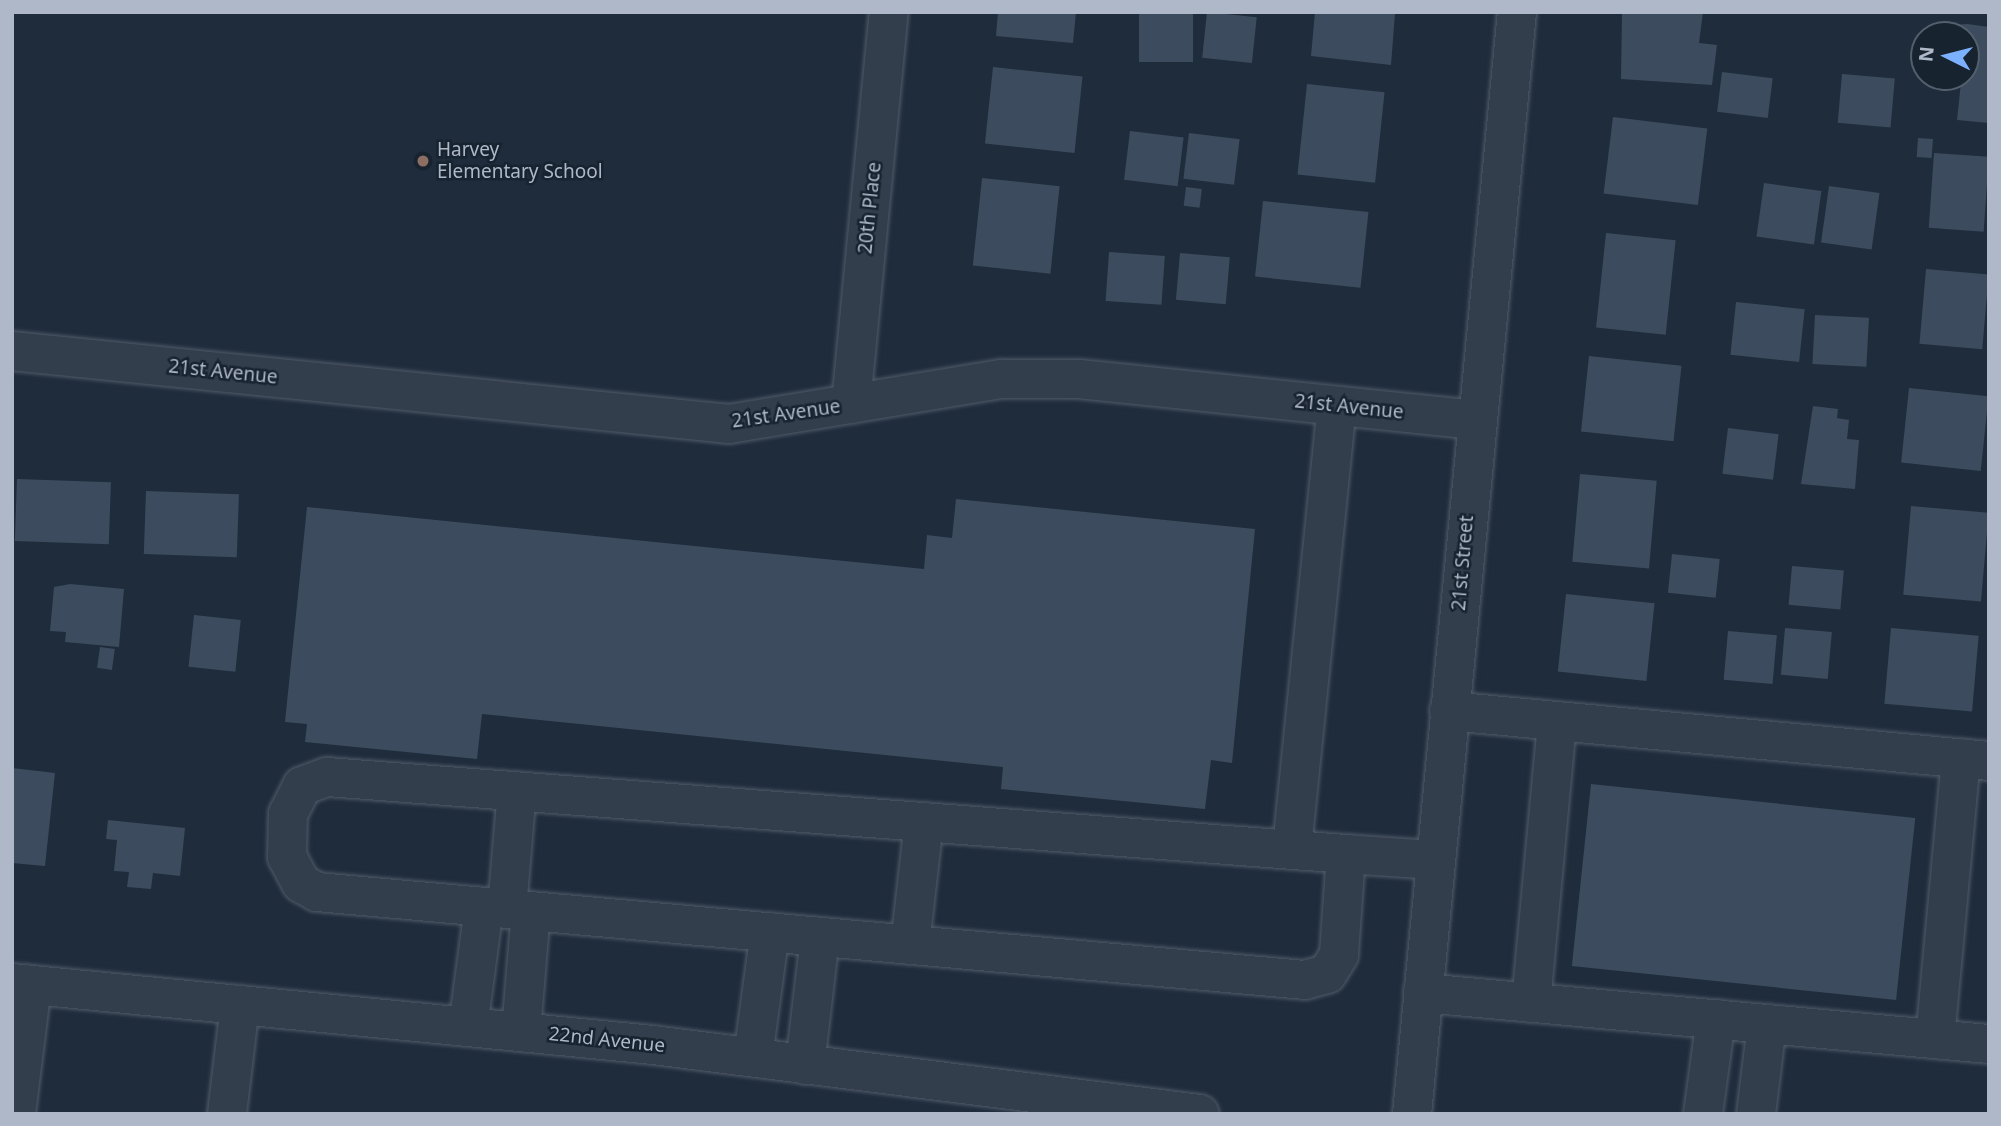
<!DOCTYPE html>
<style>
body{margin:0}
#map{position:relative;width:2001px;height:1126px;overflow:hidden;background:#1f2c3c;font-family:"Noto Sans",sans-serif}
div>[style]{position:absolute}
.building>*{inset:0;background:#3d4b5e;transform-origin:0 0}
.roads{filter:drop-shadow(0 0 2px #515b69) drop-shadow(0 0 2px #515b69)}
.minor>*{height:38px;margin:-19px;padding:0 19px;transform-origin:19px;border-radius:19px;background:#333e4c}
.dots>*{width:19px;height:19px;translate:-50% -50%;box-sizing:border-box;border:4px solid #182330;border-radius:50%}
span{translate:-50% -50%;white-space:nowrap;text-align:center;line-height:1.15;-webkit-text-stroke:5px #182330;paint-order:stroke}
.poi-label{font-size:19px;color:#aeb8c8}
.left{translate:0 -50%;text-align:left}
.street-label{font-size:19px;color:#aeb8c8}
.frame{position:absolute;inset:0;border:14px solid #aeb8c8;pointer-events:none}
.north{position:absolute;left:1910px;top:21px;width:70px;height:70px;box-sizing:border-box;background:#182330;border:2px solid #545f6d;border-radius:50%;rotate:276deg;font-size:19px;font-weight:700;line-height:28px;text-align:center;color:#aeb8c8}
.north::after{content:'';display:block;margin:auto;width:24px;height:32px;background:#7cb1ff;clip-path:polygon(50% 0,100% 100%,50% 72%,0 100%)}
</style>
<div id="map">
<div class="building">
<i style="clip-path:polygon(998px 12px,1076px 12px,1073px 43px,996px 36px)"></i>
<i style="left:1139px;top:12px;width:54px;height:50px"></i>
<i style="left:1207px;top:12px;width:50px;height:46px;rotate:6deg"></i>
<i style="clip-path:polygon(1315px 12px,1395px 13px,1391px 65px,1311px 56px)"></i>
<i style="clip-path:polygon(1622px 12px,1703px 12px,1699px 43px,1717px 45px,1712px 85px,1621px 79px)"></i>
<i style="clip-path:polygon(1967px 24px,1989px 27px,1989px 123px,1957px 120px,1966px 35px,1939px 35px,1940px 26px)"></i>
<i style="left:993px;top:67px;width:90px;height:77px;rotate:6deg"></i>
<i style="left:1722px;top:72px;width:51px;height:40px;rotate:7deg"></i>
<i style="left:1842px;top:74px;width:53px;height:49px;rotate:5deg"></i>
<i style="left:1307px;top:84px;width:78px;height:91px;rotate:6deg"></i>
<i style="left:1613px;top:117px;width:95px;height:77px;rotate:7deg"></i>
<i style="left:1130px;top:131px;width:54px;height:49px;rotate:7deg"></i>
<i style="left:1189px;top:133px;width:51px;height:46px;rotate:7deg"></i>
<i style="left:1918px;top:138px;width:15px;height:19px;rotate:4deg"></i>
<i style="left:1934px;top:153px;width:55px;height:75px;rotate:4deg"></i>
<i style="left:982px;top:178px;width:78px;height:88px;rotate:6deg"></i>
<i style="left:1764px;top:183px;width:58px;height:54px;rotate:8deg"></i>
<i style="left:1829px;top:186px;width:51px;height:57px;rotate:8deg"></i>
<i style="left:1186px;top:187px;width:16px;height:19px;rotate:7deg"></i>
<i style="left:1263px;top:201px;width:106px;height:76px;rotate:6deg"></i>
<i style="left:1606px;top:233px;width:70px;height:95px;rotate:6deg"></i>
<i style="left:1109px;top:252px;width:56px;height:49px;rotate:4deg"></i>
<i style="left:1180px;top:253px;width:50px;height:47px;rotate:5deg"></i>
<i style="left:1926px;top:269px;width:63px;height:75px;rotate:5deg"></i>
<i style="left:1736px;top:302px;width:69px;height:53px;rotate:6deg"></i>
<i style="left:1815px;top:315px;width:54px;height:49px;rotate:3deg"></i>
<i style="left:1589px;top:356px;width:93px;height:76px;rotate:6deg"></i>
<i style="left:1909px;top:388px;width:80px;height:75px;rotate:6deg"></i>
<i style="clip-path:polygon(1813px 406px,1838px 409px,1837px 418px,1849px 420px,1847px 439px,1859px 440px,1855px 489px,1801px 484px)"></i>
<i style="left:1728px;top:428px;width:51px;height:46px;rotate:7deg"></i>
<i style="left:1580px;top:474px;width:77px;height:88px;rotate:5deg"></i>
<i style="left:17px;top:479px;width:94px;height:62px;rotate:2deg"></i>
<i style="left:146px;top:491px;width:93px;height:63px;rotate:2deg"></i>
<i style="clip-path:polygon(956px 499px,1255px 529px,1232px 763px,1211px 760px,1205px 809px,1001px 789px,1003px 767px,482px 714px,477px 759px,305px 742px,307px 724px,285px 722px,307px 507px,924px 569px,927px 535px,952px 538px)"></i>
<i style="left:1911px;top:506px;width:78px;height:89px;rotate:5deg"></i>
<i style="left:1672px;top:554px;width:48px;height:39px;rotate:6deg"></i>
<i style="left:1792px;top:566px;width:52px;height:39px;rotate:5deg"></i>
<i style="clip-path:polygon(70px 584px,124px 589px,119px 647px,65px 642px,66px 632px,50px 631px,54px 587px)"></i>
<i style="left:1566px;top:594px;width:89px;height:78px;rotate:6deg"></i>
<i style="left:194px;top:615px;width:47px;height:52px;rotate:6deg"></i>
<i style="left:1785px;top:628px;width:47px;height:47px;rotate:5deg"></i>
<i style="left:1891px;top:628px;width:88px;height:76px;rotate:5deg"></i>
<i style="left:1728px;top:631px;width:49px;height:49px;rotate:5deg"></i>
<i style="left:100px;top:647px;width:15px;height:21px;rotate:8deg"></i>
<i style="clip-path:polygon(12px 768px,55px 773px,45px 866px,12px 863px)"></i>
<i style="left:1591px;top:784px;width:326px;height:183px;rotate:6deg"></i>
<i style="clip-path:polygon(108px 820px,185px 828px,180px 876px,153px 873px,151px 889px,127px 887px,129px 872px,114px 871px,117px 840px,106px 839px)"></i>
</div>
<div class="roads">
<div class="minor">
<i style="left:12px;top:351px;width:721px;rotate:5.81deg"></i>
<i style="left:729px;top:424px;width:277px;rotate:-9.4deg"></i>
<i style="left:1002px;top:379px;width:77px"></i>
<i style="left:1079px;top:379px;width:399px;rotate:5.9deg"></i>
<i style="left:851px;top:404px;width:394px;rotate:-84.5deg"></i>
<i style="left:1449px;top:711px;width:542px;rotate:5.29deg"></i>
<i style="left:327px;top:777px;width:1022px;rotate:4.32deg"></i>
<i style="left:1346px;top:854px;width:101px;rotate:94deg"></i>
<i style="left:1339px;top:955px;width:22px;rotate:122deg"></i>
<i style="left:1327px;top:974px;width:23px;rotate:165deg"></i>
<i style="left:1305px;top:980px;width:992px;rotate:-174.91deg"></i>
<i style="left:317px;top:892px;width:18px;rotate:-151deg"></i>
<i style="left:301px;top:883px;width:30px;rotate:-118deg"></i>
<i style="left:287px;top:857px;width:43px;rotate:-88.7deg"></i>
<i style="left:288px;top:814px;width:31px;rotate:-63deg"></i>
<i style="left:302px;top:786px;width:27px;rotate:-20deg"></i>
<i style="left:1292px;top:848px;width:444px;rotate:-84.2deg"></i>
<i style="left:1346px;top:854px;width:89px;rotate:3.9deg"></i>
<i style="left:507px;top:909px;width:118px;rotate:-85.2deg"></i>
<i style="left:910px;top:945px;width:124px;rotate:-83.5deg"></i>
<i style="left:12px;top:983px;width:644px;rotate:5.52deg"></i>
<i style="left:653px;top:1045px;width:551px;rotate:7.19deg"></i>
<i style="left:1423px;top:993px;width:568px;rotate:5.15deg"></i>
<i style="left:1531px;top:1003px;width:283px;rotate:-84.7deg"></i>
<i style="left:468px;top:1027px;width:121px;rotate:-82.4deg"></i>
<i style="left:521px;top:1032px;width:121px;rotate:-85.3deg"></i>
<i style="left:1935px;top:1039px;width:282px;rotate:-84.7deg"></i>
<i style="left:753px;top:1057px;width:126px;rotate:-82.3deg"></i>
<i style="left:805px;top:1065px;width:129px;rotate:-83.3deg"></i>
<i style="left:16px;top:1114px;width:130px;rotate:-82.9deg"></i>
<i style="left:227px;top:1114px;width:110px;rotate:-83.2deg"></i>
<i style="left:1412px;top:1114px;width:1107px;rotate:-84.56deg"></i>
<i style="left:1703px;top:1114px;width:96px;rotate:-82.2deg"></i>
<i style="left:1756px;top:1114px;width:91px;rotate:-83deg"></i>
</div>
</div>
<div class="dots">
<i style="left:423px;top:161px;background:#8d6e63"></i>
</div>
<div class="poi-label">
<span class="left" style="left:437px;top:161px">Harvey<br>Elementary School</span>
</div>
<div class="street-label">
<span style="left:870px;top:208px;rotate:-84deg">20th Place</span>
<span style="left:223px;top:372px;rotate:6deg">21st Avenue</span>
<span style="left:1349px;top:407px;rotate:6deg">21st Avenue</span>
<span style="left:786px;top:414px;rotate:-8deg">21st Avenue</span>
<span style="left:1463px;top:563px;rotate:-85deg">21st Street</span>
<span style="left:607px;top:1040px;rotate:6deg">22nd Avenue</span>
</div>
<div class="frame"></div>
<div class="north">N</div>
</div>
